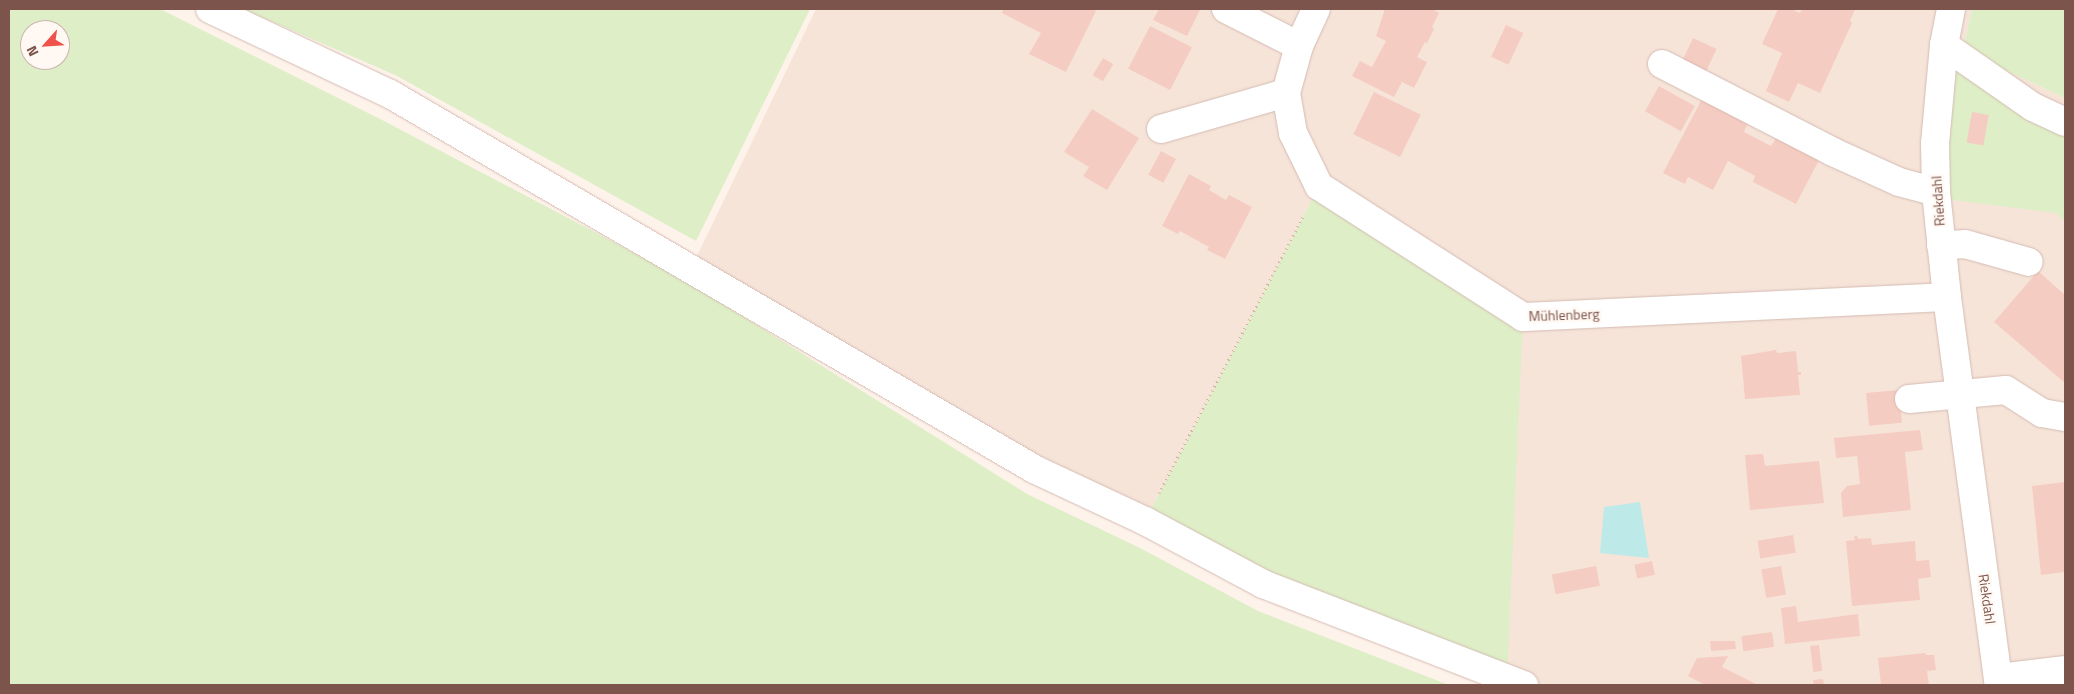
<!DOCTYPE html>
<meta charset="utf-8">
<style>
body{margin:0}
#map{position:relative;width:2074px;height:694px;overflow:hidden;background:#fef3eb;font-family:"Titillium Web",sans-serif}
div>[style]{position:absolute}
.residential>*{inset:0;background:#f6e4d9}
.green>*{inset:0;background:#deeec7}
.water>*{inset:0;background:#bdeae8}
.building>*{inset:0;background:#f5ccc1;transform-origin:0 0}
.path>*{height:3px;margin-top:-1.5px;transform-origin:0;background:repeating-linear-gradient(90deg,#dbafa3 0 1px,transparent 0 5px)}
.roads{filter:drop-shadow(0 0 1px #d4bbb2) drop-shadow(0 0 1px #d4bbb2)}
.minor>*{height:28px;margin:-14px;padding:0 14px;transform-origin:14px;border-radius:14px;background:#fff}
span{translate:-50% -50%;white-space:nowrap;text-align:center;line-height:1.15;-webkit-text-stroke:4.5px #fff8f3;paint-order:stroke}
.street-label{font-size:14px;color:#7c544b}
.frame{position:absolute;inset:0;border:10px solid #7c544b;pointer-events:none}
.north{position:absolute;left:20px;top:20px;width:50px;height:50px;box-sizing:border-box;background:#fff8f3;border:1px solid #cbb6b0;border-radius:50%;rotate:244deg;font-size:14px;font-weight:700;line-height:20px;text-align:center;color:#7c544b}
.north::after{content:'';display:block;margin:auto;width:18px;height:22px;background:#ee524a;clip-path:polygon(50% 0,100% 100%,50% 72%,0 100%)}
</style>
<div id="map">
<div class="residential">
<i style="clip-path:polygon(816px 9px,1972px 9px,1963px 50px,2065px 98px,2065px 685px,1524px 685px,1507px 679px,1319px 186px,1145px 521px,696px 258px)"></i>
</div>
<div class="green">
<i style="clip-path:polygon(evenodd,9px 9px,160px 9px,384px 121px,678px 276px,1029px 495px,1140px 548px,1258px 611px,1449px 685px,9px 685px,9px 9px,30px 30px,60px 30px,60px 60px,30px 60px,30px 30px)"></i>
<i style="clip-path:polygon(243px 9px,810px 9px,696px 241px,395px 75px)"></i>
<i style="clip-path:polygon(1972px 9px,2065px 9px,2065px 98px,1963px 50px)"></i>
<i style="clip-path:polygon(1944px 45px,2065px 122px,2065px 221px,2056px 213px,1937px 198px)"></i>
<i style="clip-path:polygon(1319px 186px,1523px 317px,1507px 679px,1145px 521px)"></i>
</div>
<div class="water">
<i style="clip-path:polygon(1640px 502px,1649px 558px,1600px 553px,1604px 507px)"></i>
</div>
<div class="building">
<i style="clip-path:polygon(1004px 9px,1091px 9px,1096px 11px,1066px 72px,1029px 54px,1041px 33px,1002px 13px)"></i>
<i style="clip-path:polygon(1159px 9px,1198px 9px,1200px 10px,1187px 36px,1153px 20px)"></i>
<i style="clip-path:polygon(1385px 9px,1432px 9px,1439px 13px,1432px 27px,1434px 29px,1427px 43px,1425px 42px,1417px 57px,1427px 62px,1414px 88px,1402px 82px,1394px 97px,1352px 76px,1360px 61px,1372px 67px,1386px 41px,1376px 36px)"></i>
<i style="clip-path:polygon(1778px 9px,1791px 9px,1800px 13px,1802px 9px,1855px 9px,1850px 21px,1852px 23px,1820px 93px,1798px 83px,1789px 102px,1766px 91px,1782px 53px,1762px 44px)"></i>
<i style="left:1506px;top:25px;width:19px;height:35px;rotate:25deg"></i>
<i style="left:1150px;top:26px;width:47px;height:48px;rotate:27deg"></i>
<i style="left:1693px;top:38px;width:26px;height:28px;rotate:25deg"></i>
<i style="left:1103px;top:58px;width:12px;height:20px;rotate:31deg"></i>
<i style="left:1659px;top:86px;width:41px;height:29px;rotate:29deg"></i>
<i style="left:1374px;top:92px;width:52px;height:47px;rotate:26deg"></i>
<i style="clip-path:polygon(1702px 99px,1748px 123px,1744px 132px,1771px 146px,1776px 138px,1819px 160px,1796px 204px,1753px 182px,1755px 176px,1728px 161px,1713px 190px,1688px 177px,1685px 184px,1663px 173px)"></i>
<i style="clip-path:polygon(1092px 109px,1139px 138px,1107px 190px,1083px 176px,1089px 167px,1064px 152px)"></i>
<i style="left:1972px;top:112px;width:17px;height:31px;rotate:10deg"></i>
<i style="left:1161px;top:151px;width:17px;height:27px;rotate:28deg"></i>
<i style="clip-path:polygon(1189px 174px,1211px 186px,1209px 190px,1226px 200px,1229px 195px,1252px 207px,1225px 259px,1207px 250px,1209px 247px,1180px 231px,1178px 234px,1162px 226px)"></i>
<i style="clip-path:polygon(2038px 271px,2065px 295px,2065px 383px,1994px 322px)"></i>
<i style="clip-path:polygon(1776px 350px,1777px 353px,1796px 351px,1798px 372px,1801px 372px,1801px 375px,1798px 375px,1800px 395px,1745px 399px,1741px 356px)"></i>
<i style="left:1899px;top:390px;width:33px;height:33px;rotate:85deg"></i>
<i style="clip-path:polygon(1920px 430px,1923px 450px,1905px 452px,1911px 510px,1843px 517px,1841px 493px,1847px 486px,1860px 484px,1857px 456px,1836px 458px,1834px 438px)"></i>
<i style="clip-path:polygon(1763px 454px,1765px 466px,1819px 461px,1824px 503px,1750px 510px,1745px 455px)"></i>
<i style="clip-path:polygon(2065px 482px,2065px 572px,2041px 575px,2032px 486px)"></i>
<i style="left:1793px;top:535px;width:18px;height:36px;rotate:81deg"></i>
<i style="clip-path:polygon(1854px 536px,1857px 536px,1858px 539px,1871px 538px,1872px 545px,1915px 541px,1916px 561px,1929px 560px,1931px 577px,1918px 579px,1920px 600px,1852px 606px,1846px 541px,1855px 540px)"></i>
<i style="left:1652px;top:561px;width:14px;height:18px;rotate:78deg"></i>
<i style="left:1596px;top:566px;width:20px;height:45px;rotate:79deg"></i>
<i style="left:1781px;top:566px;width:29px;height:20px;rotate:80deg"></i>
<i style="clip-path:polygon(1796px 606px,1798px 622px,1858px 614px,1860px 636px,1785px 644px,1781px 608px)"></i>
<i style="left:1772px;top:632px;width:15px;height:31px;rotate:82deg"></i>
<i style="clip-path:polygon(1710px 641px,1735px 641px,1736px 649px,1711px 651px)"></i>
<i style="left:1819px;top:645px;width:26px;height:9px;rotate:83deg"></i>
<i style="clip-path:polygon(1925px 653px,1926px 655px,1934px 655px,1936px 670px,1927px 671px,1929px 685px,1881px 685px,1878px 658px)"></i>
<i style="clip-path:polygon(1728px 656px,1722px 667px,1758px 685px,1705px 685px,1688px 676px,1697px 658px)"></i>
<i style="clip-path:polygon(1823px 679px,1824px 685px,1814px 685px,1813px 680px)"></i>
</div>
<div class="path">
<i style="left:1159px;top:493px;width:314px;rotate:-62.5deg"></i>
</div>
<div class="roads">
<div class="minor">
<i style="left:210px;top:9px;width:199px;rotate:25.3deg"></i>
<i style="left:390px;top:94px;width:745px;rotate:30.21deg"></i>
<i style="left:1034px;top:469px;width:123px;rotate:25.1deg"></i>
<i style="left:1145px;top:521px;width:134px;rotate:28.1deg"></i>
<i style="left:1263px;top:584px;width:280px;rotate:21.2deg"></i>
<i style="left:1226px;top:9px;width:82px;rotate:26.9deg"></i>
<i style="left:1316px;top:9px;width:41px;rotate:114.7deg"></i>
<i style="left:1299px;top:46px;width:49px;rotate:105.5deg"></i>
<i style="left:1286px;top:93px;width:41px;rotate:80.1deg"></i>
<i style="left:1293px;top:133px;width:59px;rotate:63.9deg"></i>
<i style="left:1319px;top:186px;width:242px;rotate:32.7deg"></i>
<i style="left:1523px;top:317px;width:424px;rotate:-2.7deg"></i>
<i style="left:1951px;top:9px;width:37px;rotate:101deg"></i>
<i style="left:1944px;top:45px;width:98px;rotate:95.2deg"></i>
<i style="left:1935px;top:143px;width:49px;rotate:88.8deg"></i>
<i style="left:1936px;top:192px;width:106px;rotate:84deg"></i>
<i style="left:1947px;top:297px;width:391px;rotate:82.4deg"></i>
<i style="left:1944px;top:45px;width:108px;rotate:34.9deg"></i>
<i style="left:2033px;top:107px;width:35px;rotate:25deg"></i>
<i style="left:1662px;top:64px;width:192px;rotate:27.2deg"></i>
<i style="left:1833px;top:152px;width:72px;rotate:24.4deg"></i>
<i style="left:1899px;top:182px;width:38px;rotate:15deg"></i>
<i style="left:1161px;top:129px;width:130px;rotate:-16.1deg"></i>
<i style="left:1941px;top:245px;width:24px;rotate:-2deg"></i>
<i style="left:1965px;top:244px;width:66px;rotate:15.7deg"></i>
<i style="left:1909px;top:399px;width:97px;rotate:-5.3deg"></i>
<i style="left:2006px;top:390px;width:43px;rotate:32.6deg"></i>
<i style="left:2042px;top:413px;width:23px;rotate:10deg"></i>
<i style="left:1998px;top:678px;width:67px;rotate:-6.8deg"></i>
</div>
</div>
<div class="street-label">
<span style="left:1938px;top:201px;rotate:-94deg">Riekdahl</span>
<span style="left:1564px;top:315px;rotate:-2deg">Mühlenberg</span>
<span style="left:1987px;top:599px;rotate:82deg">Riekdahl</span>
</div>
<div class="frame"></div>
<div class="north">N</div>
</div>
